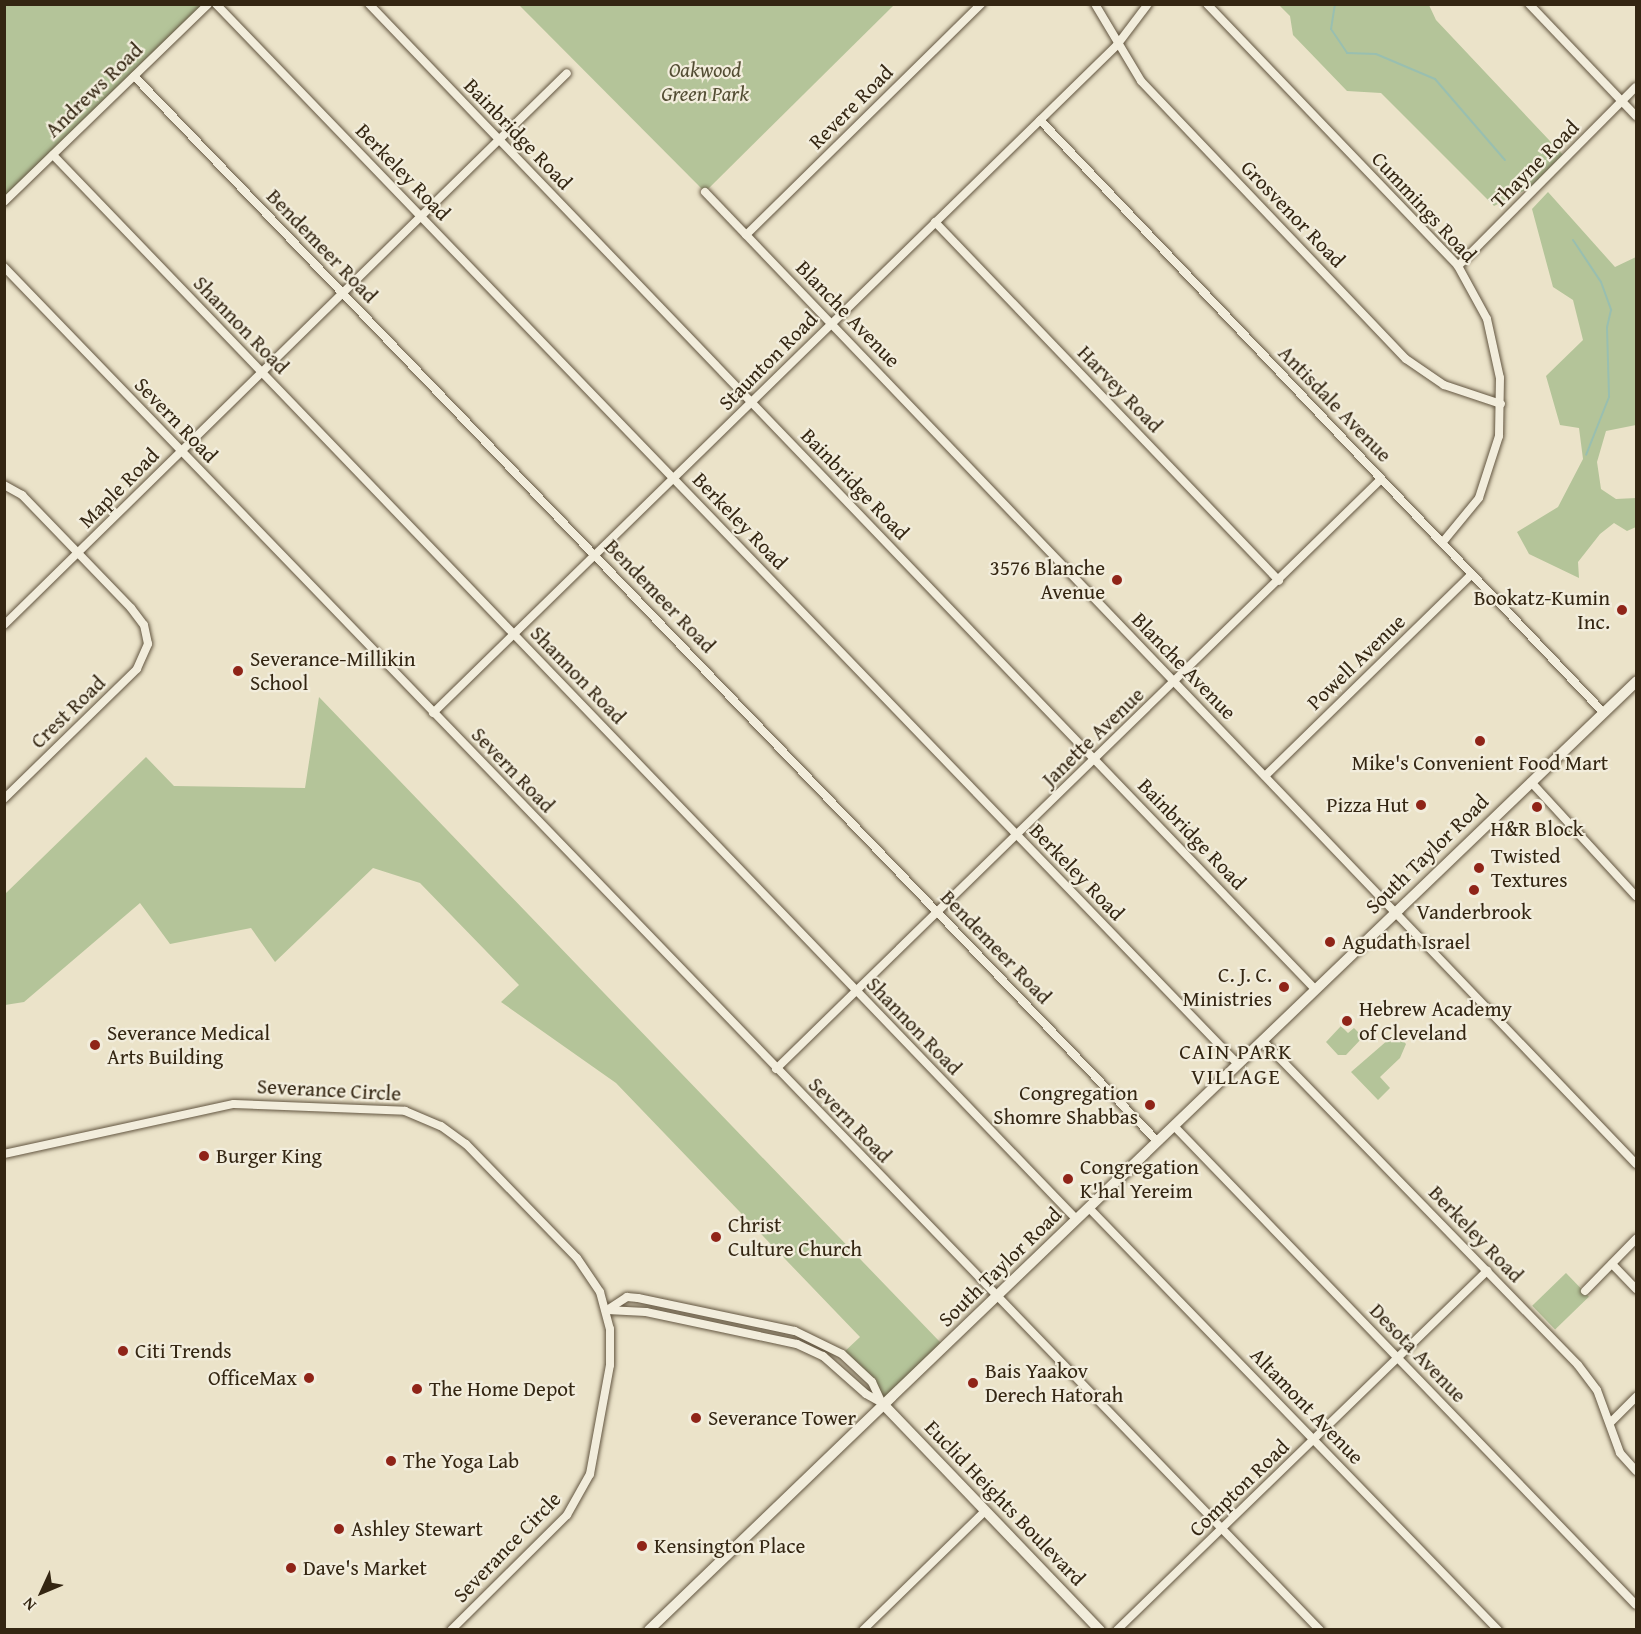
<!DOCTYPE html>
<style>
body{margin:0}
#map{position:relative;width:1641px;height:1634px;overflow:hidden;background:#ebe3c9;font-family:"Gentium Book Plus",serif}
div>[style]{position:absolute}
.green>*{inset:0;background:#b4c499;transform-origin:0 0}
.stream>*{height:2px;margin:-1px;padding:0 1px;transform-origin:1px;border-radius:1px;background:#99bfb0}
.roads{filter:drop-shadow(0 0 2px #625540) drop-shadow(0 0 2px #625540)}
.street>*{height:8px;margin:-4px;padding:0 4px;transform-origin:4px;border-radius:4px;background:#f2eddc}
.secondary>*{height:10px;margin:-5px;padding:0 5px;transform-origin:5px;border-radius:5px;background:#f2eddc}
.dots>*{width:16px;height:16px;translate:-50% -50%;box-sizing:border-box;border:3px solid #f2eddc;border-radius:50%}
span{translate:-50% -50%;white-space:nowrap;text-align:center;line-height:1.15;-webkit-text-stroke:4.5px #f2eddc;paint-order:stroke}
.park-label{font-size:21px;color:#544e34;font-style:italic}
.street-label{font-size:21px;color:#342612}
.poi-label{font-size:21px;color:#342612}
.right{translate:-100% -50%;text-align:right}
.left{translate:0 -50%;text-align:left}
.neighbourhood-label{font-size:22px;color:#342612;letter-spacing:1.5px}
.frame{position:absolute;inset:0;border:6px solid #342612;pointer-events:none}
.north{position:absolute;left:12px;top:1562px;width:60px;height:60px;-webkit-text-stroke:4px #f2eddc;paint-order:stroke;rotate:226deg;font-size:16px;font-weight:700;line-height:24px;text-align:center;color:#342612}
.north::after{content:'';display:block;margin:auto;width:21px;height:27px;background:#342612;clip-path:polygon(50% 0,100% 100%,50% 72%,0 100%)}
</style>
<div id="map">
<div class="green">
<i style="clip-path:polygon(5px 4px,208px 5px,5px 202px)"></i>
<i style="clip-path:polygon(519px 5px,894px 5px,705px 192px)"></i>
<i style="clip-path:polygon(1279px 5px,1429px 5px,1436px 20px,1566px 158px,1543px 181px,1494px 206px,1381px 93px,1347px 91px,1293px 35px,1290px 16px)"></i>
<i style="clip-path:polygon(1548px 192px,1615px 267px,1636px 257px,1636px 425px,1606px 431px,1597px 462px,1601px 489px,1616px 499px,1636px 498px,1636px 527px,1627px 531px,1614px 523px,1600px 534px,1578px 562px,1579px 578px,1529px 554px,1517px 532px,1558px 507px,1583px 459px,1579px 428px,1560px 425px,1546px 376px,1583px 340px,1573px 300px,1553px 287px,1532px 209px)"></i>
<i style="clip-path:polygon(319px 697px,940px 1342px,947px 1346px,882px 1403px,876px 1387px,842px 1354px,860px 1337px,616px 1083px,501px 1002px,519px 985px,420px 883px,373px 868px,275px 962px,251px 928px,170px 944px,140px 903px,24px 1002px,5px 1005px,5px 894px,146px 757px,174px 786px,305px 788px)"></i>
<i style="clip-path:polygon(1341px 1026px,1348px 1033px,1354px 1028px,1363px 1037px,1346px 1055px,1338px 1055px,1326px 1042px)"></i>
<i style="clip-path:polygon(1396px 1033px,1406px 1044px,1400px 1058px,1380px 1077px,1390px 1088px,1378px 1100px,1351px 1072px)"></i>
<i style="left:1566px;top:1273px;width:33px;height:47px;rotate:46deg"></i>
</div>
<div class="stream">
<i style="left:1335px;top:4px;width:25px;rotate:99deg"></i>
<i style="left:1331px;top:29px;width:29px;rotate:56deg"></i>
<i style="left:1347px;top:53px;width:29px;rotate:2deg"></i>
<i style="left:1376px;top:54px;width:64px;rotate:23deg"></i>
<i style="left:1435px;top:79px;width:107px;rotate:49.2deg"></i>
<i style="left:1573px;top:240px;width:50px;rotate:56.3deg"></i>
<i style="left:1601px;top:282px;width:30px;rotate:70deg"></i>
<i style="left:1611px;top:310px;width:18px;rotate:103deg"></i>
<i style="left:1607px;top:328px;width:69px;rotate:88.3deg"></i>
<i style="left:1609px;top:397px;width:62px;rotate:111.6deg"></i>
</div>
<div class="roads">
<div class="street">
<i style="left:216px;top:4px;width:1472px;rotate:46.05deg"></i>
<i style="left:369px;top:4px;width:1366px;rotate:46.16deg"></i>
<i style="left:1095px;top:4px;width:90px;rotate:59.1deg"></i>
<i style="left:1141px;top:81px;width:384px;rotate:46.4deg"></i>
<i style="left:1406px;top:359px;width:46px;rotate:34.4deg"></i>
<i style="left:1444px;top:385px;width:60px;rotate:18.4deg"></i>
<i style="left:1207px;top:4px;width:363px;rotate:46.2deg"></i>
<i style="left:1458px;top:266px;width:60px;rotate:61.3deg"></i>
<i style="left:1487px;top:319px;width:60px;rotate:77.6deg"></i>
<i style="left:1500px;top:378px;width:58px;rotate:91deg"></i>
<i style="left:1499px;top:436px;width:65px;rotate:107.9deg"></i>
<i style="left:1479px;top:498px;width:58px;rotate:129.4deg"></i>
<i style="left:1529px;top:4px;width:155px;rotate:46.3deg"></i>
<i style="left:134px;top:76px;width:1478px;rotate:46.15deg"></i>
<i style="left:1040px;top:120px;width:818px;rotate:46.44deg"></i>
<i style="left:53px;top:155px;width:1477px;rotate:46.12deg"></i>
<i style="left:705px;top:192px;width:1346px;rotate:46.23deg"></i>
<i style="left:4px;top:202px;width:284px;rotate:-44.1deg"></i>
<i style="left:935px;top:222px;width:497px;rotate:46.2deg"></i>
<i style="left:746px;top:235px;width:330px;rotate:-44.5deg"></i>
<i style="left:1458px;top:266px;width:252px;rotate:-45.2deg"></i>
<i style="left:4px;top:267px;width:1895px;rotate:46.01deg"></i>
<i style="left:4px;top:485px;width:21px;rotate:29deg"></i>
<i style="left:22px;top:495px;width:157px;rotate:46deg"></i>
<i style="left:131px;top:608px;width:21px;rotate:53deg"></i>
<i style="left:144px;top:625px;width:19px;rotate:78deg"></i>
<i style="left:148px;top:644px;width:27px;rotate:114deg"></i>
<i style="left:137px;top:669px;width:186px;rotate:135.7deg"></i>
<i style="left:4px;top:625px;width:788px;rotate:-44.43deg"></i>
<i style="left:433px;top:713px;width:956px;rotate:-44.32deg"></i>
<i style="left:1117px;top:45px;width:51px;rotate:-52.9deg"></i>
<i style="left:1265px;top:776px;width:289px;rotate:-44.3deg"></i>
<i style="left:1531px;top:782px;width:155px;rotate:47.4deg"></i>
<i style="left:1262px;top:1040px;width:453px;rotate:45.8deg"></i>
<i style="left:1578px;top:1365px;width:31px;rotate:53deg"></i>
<i style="left:1597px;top:1390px;width:67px;rotate:69.9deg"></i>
<i style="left:1620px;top:1453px;width:24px;rotate:48deg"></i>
<i style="left:776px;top:1069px;width:845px;rotate:-44.28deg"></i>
<i style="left:1174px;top:1126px;width:665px;rotate:46.03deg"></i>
<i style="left:4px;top:1154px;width:235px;rotate:-12.3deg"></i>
<i style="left:234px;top:1104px;width:171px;rotate:2.3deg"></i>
<i style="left:405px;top:1111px;width:39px;rotate:23deg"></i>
<i style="left:441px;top:1126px;width:31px;rotate:36deg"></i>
<i style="left:466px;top:1144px;width:159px;rotate:45.8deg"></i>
<i style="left:577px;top:1258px;width:41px;rotate:55.9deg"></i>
<i style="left:600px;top:1292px;width:38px;rotate:75deg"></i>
<i style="left:610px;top:1329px;width:36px;rotate:90deg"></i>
<i style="left:610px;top:1365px;width:111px;rotate:100.4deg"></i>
<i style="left:590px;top:1474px;width:47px;rotate:119.3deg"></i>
<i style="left:567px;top:1515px;width:163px;rotate:135.2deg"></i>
<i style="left:1089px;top:1208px;width:588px;rotate:45.9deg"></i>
<i style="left:1612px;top:1264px;width:35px;rotate:46deg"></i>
<i style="left:1585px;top:1291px;width:73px;rotate:-45.6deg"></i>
<i style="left:607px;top:1310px;width:24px;rotate:-33deg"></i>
<i style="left:627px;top:1297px;width:11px;rotate:5deg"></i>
<i style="left:638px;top:1298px;width:160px;rotate:11.9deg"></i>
<i style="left:795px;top:1331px;width:52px;rotate:26.1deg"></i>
<i style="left:842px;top:1354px;width:41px;rotate:43deg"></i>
<i style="left:872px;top:1382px;width:23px;rotate:65deg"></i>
<i style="left:607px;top:1310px;width:39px;rotate:3deg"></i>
<i style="left:646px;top:1312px;width:154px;rotate:12deg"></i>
<i style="left:797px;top:1344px;width:29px;rotate:25deg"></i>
<i style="left:823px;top:1356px;width:57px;rotate:41.5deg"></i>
<i style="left:866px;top:1394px;width:18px;rotate:29deg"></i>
<i style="left:1610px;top:1423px;width:37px;rotate:-45deg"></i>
<i style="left:863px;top:1630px;width:170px;rotate:-44.3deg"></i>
<i style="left:1117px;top:1630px;width:516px;rotate:-44.14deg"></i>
</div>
<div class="secondary">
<i style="left:882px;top:1403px;width:315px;rotate:46.2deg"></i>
<i style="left:649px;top:1630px;width:1369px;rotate:-43.85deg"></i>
</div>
</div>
<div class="dots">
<i style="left:1117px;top:580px;background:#8f2418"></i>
<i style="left:1622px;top:610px;background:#8f2418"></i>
<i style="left:238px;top:671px;background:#8f2418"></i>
<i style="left:1480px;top:741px;background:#8f2418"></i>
<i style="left:1421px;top:805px;background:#8f2418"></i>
<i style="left:1537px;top:807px;background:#8f2418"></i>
<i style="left:1479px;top:868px;background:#8f2418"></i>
<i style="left:1474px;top:890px;background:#8f2418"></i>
<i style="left:1330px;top:942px;background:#8f2418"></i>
<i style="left:1284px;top:987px;background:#8f2418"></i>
<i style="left:1347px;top:1021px;background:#8f2418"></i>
<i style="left:95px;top:1045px;background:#8f2418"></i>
<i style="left:1150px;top:1105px;background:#8f2418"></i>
<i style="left:204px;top:1156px;background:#8f2418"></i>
<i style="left:1068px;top:1179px;background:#8f2418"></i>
<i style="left:716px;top:1237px;background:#8f2418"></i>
<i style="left:123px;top:1351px;background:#8f2418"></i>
<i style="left:309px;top:1378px;background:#8f2418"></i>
<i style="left:973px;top:1383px;background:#8f2418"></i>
<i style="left:417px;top:1389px;background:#8f2418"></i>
<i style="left:696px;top:1418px;background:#8f2418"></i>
<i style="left:391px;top:1461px;background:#8f2418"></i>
<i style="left:339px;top:1529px;background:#8f2418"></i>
<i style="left:642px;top:1546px;background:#8f2418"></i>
<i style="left:291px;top:1568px;background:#8f2418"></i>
</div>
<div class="park-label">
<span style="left:705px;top:82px">Oakwood<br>Green Park</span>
</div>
<div class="street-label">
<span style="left:94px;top:90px;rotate:-44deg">Andrews Road</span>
<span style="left:851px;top:107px;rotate:-45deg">Revere Road</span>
<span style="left:518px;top:134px;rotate:46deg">Bainbridge Road</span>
<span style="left:1535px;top:164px;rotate:-45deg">Thayne Road</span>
<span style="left:403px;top:172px;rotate:46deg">Berkeley Road</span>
<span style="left:1424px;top:207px;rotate:47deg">Cummings Road</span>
<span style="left:1293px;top:214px;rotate:46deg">Grosvenor Road</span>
<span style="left:322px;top:246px;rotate:46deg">Bendemeer Road</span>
<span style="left:848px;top:314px;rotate:46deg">Blanche Avenue</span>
<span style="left:241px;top:325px;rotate:46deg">Shannon Road</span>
<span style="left:768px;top:361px;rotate:-45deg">Staunton Road</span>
<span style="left:1120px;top:389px;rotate:46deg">Harvey Road</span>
<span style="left:1335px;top:404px;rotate:46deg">Antisdale Avenue</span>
<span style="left:176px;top:420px;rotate:46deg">Severn Road</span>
<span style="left:855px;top:484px;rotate:46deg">Bainbridge Road</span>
<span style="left:119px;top:488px;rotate:-45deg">Maple Road</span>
<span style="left:740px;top:521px;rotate:46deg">Berkeley Road</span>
<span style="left:660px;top:596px;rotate:46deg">Bendemeer Road</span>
<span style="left:1356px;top:662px;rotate:-44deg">Powell Avenue</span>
<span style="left:1184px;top:666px;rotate:46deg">Blanche Avenue</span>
<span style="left:578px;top:675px;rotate:46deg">Shannon Road</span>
<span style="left:68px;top:712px;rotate:-44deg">Crest Road</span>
<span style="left:1093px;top:737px;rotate:-44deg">Janette Avenue</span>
<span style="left:513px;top:770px;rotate:46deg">Severn Road</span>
<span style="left:1192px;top:834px;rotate:46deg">Bainbridge Road</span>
<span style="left:1427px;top:854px;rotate:-44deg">South Taylor Road</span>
<span style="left:1077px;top:872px;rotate:46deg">Berkeley Road</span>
<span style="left:996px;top:947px;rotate:46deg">Bendemeer Road</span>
<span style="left:914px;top:1026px;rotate:46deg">Shannon Road</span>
<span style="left:329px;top:1090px;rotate:3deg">Severance Circle</span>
<span style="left:850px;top:1120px;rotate:46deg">Severn Road</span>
<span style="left:1476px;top:1234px;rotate:46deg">Berkeley Road</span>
<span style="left:1000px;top:1267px;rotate:-44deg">South Taylor Road</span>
<span style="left:1418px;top:1353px;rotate:46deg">Desota Avenue</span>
<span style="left:1307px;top:1406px;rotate:46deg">Altamont Avenue</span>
<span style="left:1239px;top:1488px;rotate:-44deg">Compton Road</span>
<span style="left:1005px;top:1503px;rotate:46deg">Euclid Heights Boulevard</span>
<span style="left:507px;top:1547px;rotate:-46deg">Severance Circle</span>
</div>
<div class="poi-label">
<span class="right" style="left:1105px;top:580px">3576 Blanche<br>Avenue</span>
<span class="right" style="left:1610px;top:610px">Bookatz-Kumin<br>Inc.</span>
<span class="left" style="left:250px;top:671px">Severance-Millikin<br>School</span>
<span style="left:1480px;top:763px">Mike's Convenient Food Mart</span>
<span class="right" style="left:1409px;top:805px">Pizza Hut</span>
<span style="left:1537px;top:829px">H&amp;R Block</span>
<span class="left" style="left:1491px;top:868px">Twisted<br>Textures</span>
<span style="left:1474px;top:912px">Vanderbrook</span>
<span class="left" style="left:1342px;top:942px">Agudath Israel</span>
<span class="right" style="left:1272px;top:987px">C. J. C.<br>Ministries</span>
<span class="left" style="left:1359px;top:1021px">Hebrew Academy<br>of Cleveland</span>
<span class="left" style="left:107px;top:1045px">Severance Medical<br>Arts Building</span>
<span class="right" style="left:1138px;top:1105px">Congregation<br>Shomre Shabbas</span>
<span class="left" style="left:216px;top:1156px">Burger King</span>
<span class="left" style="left:1080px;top:1179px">Congregation<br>K'hal Yereim</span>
<span class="left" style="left:728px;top:1237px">Christ<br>Culture Church</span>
<span class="left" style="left:135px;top:1351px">Citi Trends</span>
<span class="left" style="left:985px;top:1383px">Bais Yaakov<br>Derech Hatorah</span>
<span class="right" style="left:297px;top:1378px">OfficeMax</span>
<span class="left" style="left:429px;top:1389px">The Home Depot</span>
<span class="left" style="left:708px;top:1418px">Severance Tower</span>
<span class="left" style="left:403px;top:1461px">The Yoga Lab</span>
<span class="left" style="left:351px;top:1529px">Ashley Stewart</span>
<span class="left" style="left:654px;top:1546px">Kensington Place</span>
<span class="left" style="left:303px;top:1568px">Dave's Market</span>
</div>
<div class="neighbourhood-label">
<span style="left:1236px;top:1064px">CAIN PARK<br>VILLAGE</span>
</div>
<div class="frame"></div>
<div class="north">N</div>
</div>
